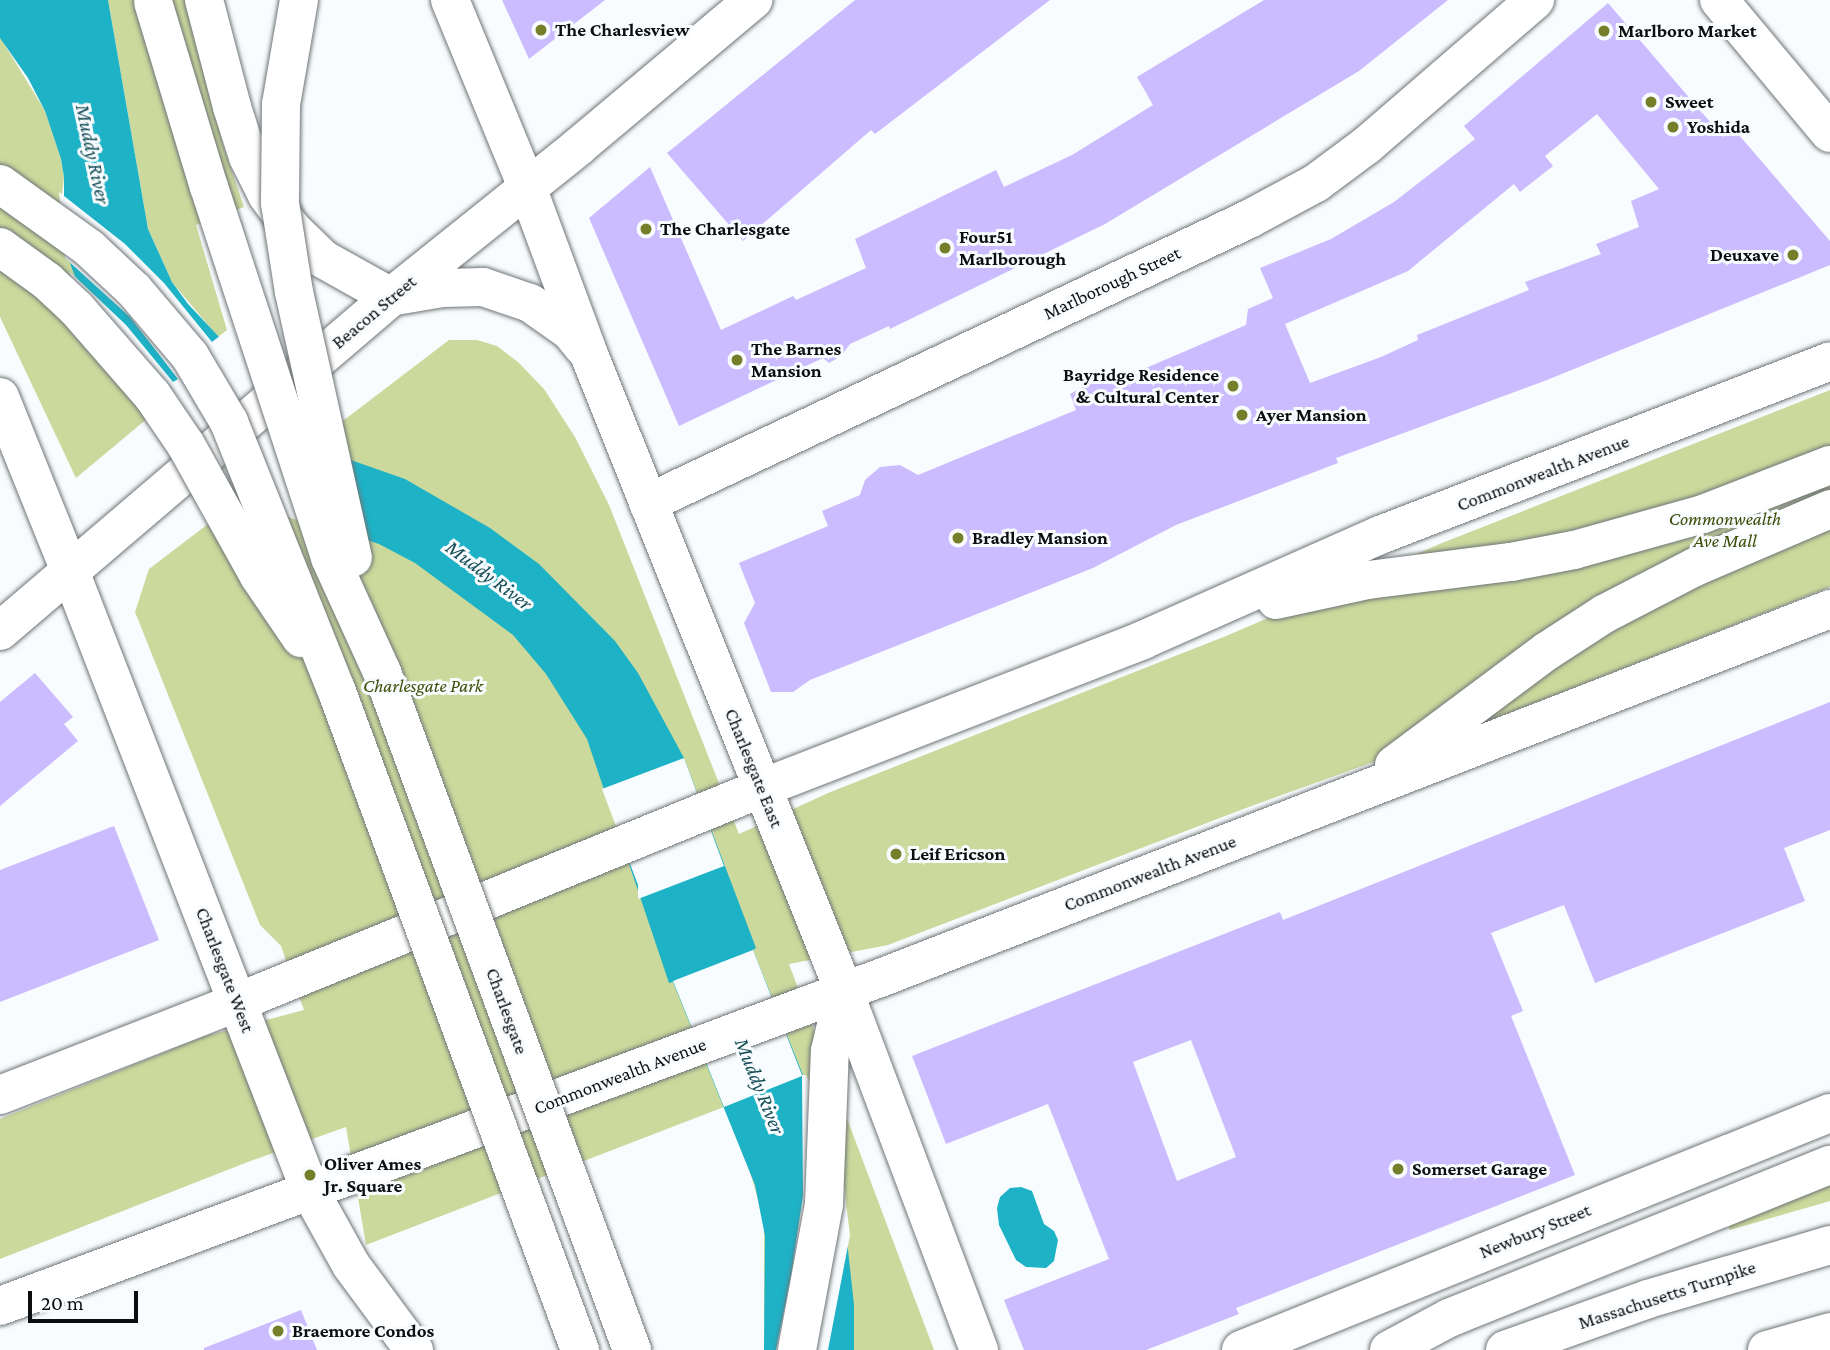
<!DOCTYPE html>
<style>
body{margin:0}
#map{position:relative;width:1830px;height:1350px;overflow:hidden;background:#f8fcfe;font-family:"Crimson Pro",serif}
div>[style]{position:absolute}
.green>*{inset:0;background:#cbd99c}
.water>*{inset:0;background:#1eb2c6}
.pier>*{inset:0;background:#f8fcfe}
.building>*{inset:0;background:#cbbcff}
.roads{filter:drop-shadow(0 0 2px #6f7477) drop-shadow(0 0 2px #6f7477)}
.street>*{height:38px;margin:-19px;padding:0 19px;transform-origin:19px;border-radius:19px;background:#fff}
.primary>*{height:38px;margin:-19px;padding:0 19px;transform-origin:19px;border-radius:19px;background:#fff}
.highway>*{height:38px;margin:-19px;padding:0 19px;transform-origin:19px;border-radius:19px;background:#fff}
.bridges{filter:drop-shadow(0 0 2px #6f7477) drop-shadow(0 0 2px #6f7477)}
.highway-bridge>*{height:38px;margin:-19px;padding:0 19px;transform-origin:19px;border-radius:19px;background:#fff}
.dots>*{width:19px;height:19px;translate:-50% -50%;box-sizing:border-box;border:4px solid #f8fcfe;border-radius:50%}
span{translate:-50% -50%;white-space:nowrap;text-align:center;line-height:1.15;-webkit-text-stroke:6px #f8fcfe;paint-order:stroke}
.poi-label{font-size:19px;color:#0b0d0e;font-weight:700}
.left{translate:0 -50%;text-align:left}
.right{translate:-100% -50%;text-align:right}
.street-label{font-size:19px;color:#0b0d0e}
.park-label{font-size:19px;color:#404b06;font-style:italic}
.water-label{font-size:21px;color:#164e57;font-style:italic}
.scale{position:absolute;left:28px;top:1291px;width:110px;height:32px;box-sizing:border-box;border:4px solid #0b0d0e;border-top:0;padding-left:9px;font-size:21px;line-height:24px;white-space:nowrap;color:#0b0d0e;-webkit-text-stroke:5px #f8fcfe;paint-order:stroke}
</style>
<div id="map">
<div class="green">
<i style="clip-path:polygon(108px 0,189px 0,223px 145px,244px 207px,196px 225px,227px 330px,218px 337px,172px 282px,148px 229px)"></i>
<i style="clip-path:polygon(0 37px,45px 111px,61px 159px,64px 177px,62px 194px,166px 403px,76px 478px,0 317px)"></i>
<i style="clip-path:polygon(449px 340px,477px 340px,497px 346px,518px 362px,544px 389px,575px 437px,609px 505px,739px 834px,828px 793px,1226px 636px,1442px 543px,1830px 390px,1830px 587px,1512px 712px,1246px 808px,888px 945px,789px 964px,934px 1350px,764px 1350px,764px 1221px,749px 1168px,724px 1107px,366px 1245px,346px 1127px,253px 1160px,0 1259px,0 1119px,205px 1036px,304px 1010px,281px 946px,260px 925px,135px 612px,149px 569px)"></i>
<i style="clip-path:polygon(1830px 1179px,1830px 1201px,1730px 1230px,1726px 1219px)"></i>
</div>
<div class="water">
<i style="clip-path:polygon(0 0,108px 0,148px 229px,172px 282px,188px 304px,316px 440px,345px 458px,405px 479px,490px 528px,539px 564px,615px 641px,638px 673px,684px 758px,756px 948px,753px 950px,825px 1130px,843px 1204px,854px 1305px,854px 1350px,764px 1350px,765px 1236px,755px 1185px,673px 982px,669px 983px,587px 739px,546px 674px,513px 635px,415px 563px,379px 544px,292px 515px,83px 297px,71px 266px,64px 237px,64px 177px,61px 159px,45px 111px,28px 78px,0 38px)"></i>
<i style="clip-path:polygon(1021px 1187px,1032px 1191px,1044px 1224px,1054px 1231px,1058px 1240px,1054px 1261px,1046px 1268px,1026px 1267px,1016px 1260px,999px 1225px,997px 1208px,1000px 1197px,1010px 1188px)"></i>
</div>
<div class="pier">
<i style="clip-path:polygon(59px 192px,125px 244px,164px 283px,212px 342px,221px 335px,318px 437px,366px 543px,291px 518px,245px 495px,164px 406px,80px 299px,69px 271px,126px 325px,173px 382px,178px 379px,130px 317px,65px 258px)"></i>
<i style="clip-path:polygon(684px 758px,724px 866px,638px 899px,638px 885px,602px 789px)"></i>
<i style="clip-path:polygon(753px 950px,802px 1075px,806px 1075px,828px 1129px,844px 1186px,850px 1235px,828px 1350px,776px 1350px,791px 1276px,803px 1196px,802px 1076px,724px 1107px,673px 981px)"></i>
</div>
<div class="building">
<i style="clip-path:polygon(502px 0,605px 0,529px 59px)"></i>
<i style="clip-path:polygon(855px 0,1050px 0,875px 134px,871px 130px,743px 241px,667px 153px)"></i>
<i style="clip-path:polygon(1264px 0,1448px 0,1359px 71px,1105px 224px,890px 329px,889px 326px,850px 344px,841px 356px,829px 363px,823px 358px,679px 426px,589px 218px,650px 167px,721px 330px,793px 296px,796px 300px,866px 268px,855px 239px,996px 170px,1004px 187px,1072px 155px,1153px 105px,1137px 77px)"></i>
<i style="clip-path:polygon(evenodd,1608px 3px,1723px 137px,1733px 128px,1830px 241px,1830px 265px,1547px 380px,1336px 458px,1338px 463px,1176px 525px,1093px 568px,810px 680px,793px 692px,771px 692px,744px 623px,755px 603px,739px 563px,828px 526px,822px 511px,860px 495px,865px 480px,880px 467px,900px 465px,918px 475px,1076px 410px,1070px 394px,1114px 370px,1118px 380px,1246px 325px,1248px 309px,1273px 298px,1260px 268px,1331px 239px,1394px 202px,1475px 139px,1464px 126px,1608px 3px,1597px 114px,1659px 189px,1631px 201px,1639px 227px,1596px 244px,1601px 254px,1525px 282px,1529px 290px,1417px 335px,1418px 340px,1381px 357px,1310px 383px,1285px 324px,1408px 271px,1514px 184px,1520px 192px,1553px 166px,1545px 156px,1597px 114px)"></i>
<i style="clip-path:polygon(35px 673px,73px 717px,64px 724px,78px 741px,0 806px,0 702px)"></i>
<i style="clip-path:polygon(evenodd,1830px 702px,1830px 830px,1784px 848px,1805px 901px,1595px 983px,1564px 905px,1491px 933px,1523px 1011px,1511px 1016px,1575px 1175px,1236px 1308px,1239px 1314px,1146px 1350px,1024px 1350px,1004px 1300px,1109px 1259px,1048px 1104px,946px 1144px,912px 1056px,1280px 912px,1283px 920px,1830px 702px,1191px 1040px,1236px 1157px,1177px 1181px,1133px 1062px,1191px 1040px)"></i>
<i style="clip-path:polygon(114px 826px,159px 940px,0 1002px,0 870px)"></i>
<i style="clip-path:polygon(301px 1310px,317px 1350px,204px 1350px,204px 1348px)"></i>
</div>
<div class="roads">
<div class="street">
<i style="left:648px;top:503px;width:665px;rotate:-25.29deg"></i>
<i style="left:1249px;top:219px;width:76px;rotate:-28.2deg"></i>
<i style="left:1316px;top:183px;width:64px;rotate:-36.7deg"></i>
<i style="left:1367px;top:145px;width:222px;rotate:-40.8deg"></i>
<i style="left:844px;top:991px;width:384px;rotate:69.4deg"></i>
<i style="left:1241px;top:1350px;width:635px;rotate:-21.92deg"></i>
</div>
<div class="primary">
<i style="left:1719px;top:0;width:173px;rotate:50.2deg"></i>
<i style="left:527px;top:187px;width:176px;rotate:69.7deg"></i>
<i style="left:588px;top:352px;width:688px;rotate:68.17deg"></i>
<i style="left:395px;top:296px;width:48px;rotate:-9.7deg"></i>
<i style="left:442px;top:288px;width:41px;rotate:-1.4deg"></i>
<i style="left:483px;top:287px;width:50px;rotate:18.8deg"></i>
<i style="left:530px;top:303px;width:49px;rotate:35deg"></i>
<i style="left:570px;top:331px;width:22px;rotate:51deg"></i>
<i style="left:70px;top:571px;width:667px;rotate:68.82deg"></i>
<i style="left:311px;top:1193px;width:82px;rotate:60.9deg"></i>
<i style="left:351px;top:1265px;width:106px;rotate:53.5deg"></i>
<i style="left:1276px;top:600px;width:94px;rotate:-12.3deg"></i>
<i style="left:1368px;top:580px;width:144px;rotate:-7.2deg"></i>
<i style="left:1511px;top:562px;width:64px;rotate:-10.8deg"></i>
<i style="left:1574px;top:550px;width:134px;rotate:-15.6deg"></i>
<i style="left:1703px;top:514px;width:136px;rotate:-21.1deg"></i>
<i style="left:0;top:631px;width:514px;rotate:-40.5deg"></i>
<i style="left:391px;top:297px;width:240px;rotate:-38.7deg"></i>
<i style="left:578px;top:147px;width:229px;rotate:-40deg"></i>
<i style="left:1394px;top:765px;width:191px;rotate:-36.7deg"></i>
<i style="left:1547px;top:651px;width:68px;rotate:-33deg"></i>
<i style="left:1604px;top:614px;width:102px;rotate:-27.3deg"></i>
<i style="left:1695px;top:567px;width:147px;rotate:-23.2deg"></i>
<i style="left:0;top:1095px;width:256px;rotate:-21.3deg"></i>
<i style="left:238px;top:1002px;width:566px;rotate:-22.21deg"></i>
<i style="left:762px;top:788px;width:409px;rotate:-21.2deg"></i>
<i style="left:1143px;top:640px;width:259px;rotate:-23.9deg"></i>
<i style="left:1380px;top:535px;width:482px;rotate:-21.1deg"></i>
<i style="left:0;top:1306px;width:948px;rotate:-20.44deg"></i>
<i style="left:888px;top:975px;width:1011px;rotate:-21.23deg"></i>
</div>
<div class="highway">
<i style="left:204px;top:0;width:111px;rotate:75.3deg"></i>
<i style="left:232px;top:107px;width:52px;rotate:72.3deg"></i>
<i style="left:248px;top:157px;width:42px;rotate:63.4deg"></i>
<i style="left:267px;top:195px;width:42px;rotate:53.7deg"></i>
<i style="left:292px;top:229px;width:43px;rotate:44.1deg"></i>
<i style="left:323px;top:259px;width:78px;rotate:29.2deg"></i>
<i style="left:450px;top:0;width:202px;rotate:67.6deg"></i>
<i style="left:0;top:397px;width:188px;rotate:68.1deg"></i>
<i style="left:797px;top:1350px;width:148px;rotate:-79.5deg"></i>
<i style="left:824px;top:1204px;width:153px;rotate:-87.8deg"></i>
<i style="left:830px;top:1051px;width:62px;rotate:-76.9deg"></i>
<i style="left:1389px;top:1350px;width:68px;rotate:-28.1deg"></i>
<i style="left:1449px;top:1318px;width:411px;rotate:-21.9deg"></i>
<i style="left:1505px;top:1350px;width:152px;rotate:-19.6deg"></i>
<i style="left:1648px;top:1299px;width:190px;rotate:-16.5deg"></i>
<i style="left:1767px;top:1350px;width:66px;rotate:-15.9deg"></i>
</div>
</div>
<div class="bridges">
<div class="highway-bridge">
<i style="left:299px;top:0;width:106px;rotate:99.8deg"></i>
<i style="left:281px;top:104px;width:99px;rotate:90.6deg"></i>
<i style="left:280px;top:203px;width:90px;rotate:81.1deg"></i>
<i style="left:294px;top:292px;width:272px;rotate:77.5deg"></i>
<i style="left:153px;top:2px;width:193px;rotate:73.2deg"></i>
<i style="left:209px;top:187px;width:390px;rotate:71.9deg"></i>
<i style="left:330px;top:558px;width:125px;rotate:65.5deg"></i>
<i style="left:382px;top:672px;width:723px;rotate:69.76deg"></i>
<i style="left:0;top:184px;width:110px;rotate:35.7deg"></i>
<i style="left:89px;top:248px;width:62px;rotate:43deg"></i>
<i style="left:134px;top:290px;width:87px;rotate:49.7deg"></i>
<i style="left:190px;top:356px;width:77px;rotate:59.4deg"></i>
<i style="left:229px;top:422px;width:288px;rotate:68.2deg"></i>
<i style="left:336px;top:689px;width:705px;rotate:69.74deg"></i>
<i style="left:0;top:247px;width:58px;rotate:35.9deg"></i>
<i style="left:47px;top:281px;width:40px;rotate:43deg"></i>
<i style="left:76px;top:308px;width:116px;rotate:48.9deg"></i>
<i style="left:152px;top:395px;width:60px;rotate:55.8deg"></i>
<i style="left:186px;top:445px;width:150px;rotate:60.9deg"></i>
<i style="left:259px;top:576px;width:75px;rotate:55.9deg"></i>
</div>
</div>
<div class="dots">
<i style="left:541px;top:30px;background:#757e29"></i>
<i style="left:1604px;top:31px;background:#757e29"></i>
<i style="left:1651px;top:102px;background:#757e29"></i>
<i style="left:1673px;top:127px;background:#757e29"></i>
<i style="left:646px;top:229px;background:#757e29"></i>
<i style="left:945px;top:248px;background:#757e29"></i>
<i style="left:1793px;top:255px;background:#757e29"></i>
<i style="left:737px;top:360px;background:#757e29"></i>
<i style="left:1233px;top:386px;background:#757e29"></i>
<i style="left:1242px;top:415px;background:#757e29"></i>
<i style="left:958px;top:538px;background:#757e29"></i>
<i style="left:896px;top:854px;background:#757e29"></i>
<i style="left:1398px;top:1169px;background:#757e29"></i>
<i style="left:310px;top:1175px;background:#757e29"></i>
<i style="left:278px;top:1331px;background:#757e29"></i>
</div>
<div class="poi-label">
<span class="left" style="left:555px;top:30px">The Charlesview</span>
<span class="left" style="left:1618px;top:31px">Marlboro Market</span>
<span class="left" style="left:1665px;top:102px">Sweet</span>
<span class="left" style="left:1687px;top:127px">Yoshida</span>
<span class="left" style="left:660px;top:229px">The Charlesgate</span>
<span class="left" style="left:959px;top:248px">Four51<br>Marlborough</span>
<span class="right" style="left:1779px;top:255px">Deuxave</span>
<span class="left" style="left:751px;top:360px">The Barnes<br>Mansion</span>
<span class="right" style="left:1219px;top:386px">Bayridge Residence<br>&amp; Cultural Center</span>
<span class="left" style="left:1256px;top:415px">Ayer Mansion</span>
<span class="left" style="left:972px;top:538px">Bradley Mansion</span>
<span class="left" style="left:910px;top:854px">Leif Ericson</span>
<span class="left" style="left:324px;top:1175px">Oliver Ames<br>Jr. Square</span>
<span class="left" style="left:1412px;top:1169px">Somerset Garage</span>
<span class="left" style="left:292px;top:1331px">Braemore Condos</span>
</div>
<div class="street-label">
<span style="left:1112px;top:283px;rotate:-25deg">Marlborough Street</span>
<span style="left:374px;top:312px;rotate:-40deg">Beacon Street</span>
<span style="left:1543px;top:473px;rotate:-21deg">Commonwealth Avenue</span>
<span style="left:754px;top:768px;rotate:68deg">Charlesgate East</span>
<span style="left:1150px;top:873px;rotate:-21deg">Commonwealth Avenue</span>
<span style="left:225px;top:970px;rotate:69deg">Charlesgate West</span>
<span style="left:507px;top:1011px;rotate:70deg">Charlesgate</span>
<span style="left:620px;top:1076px;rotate:-21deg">Commonwealth Avenue</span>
<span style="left:1535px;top:1231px;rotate:-22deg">Newbury Street</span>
<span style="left:1667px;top:1295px;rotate:-18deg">Massachusetts Turnpike</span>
</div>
<div class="park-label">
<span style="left:1725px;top:530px">Commonwealth<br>Ave Mall</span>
<span style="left:423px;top:686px">Charlesgate Park</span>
</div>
<div class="water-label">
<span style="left:93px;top:154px;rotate:78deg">Muddy River</span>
<span style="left:489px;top:575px;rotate:37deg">Muddy River</span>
<span style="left:760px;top:1086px;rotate:68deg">Muddy River</span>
</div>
<div class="scale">20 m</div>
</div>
